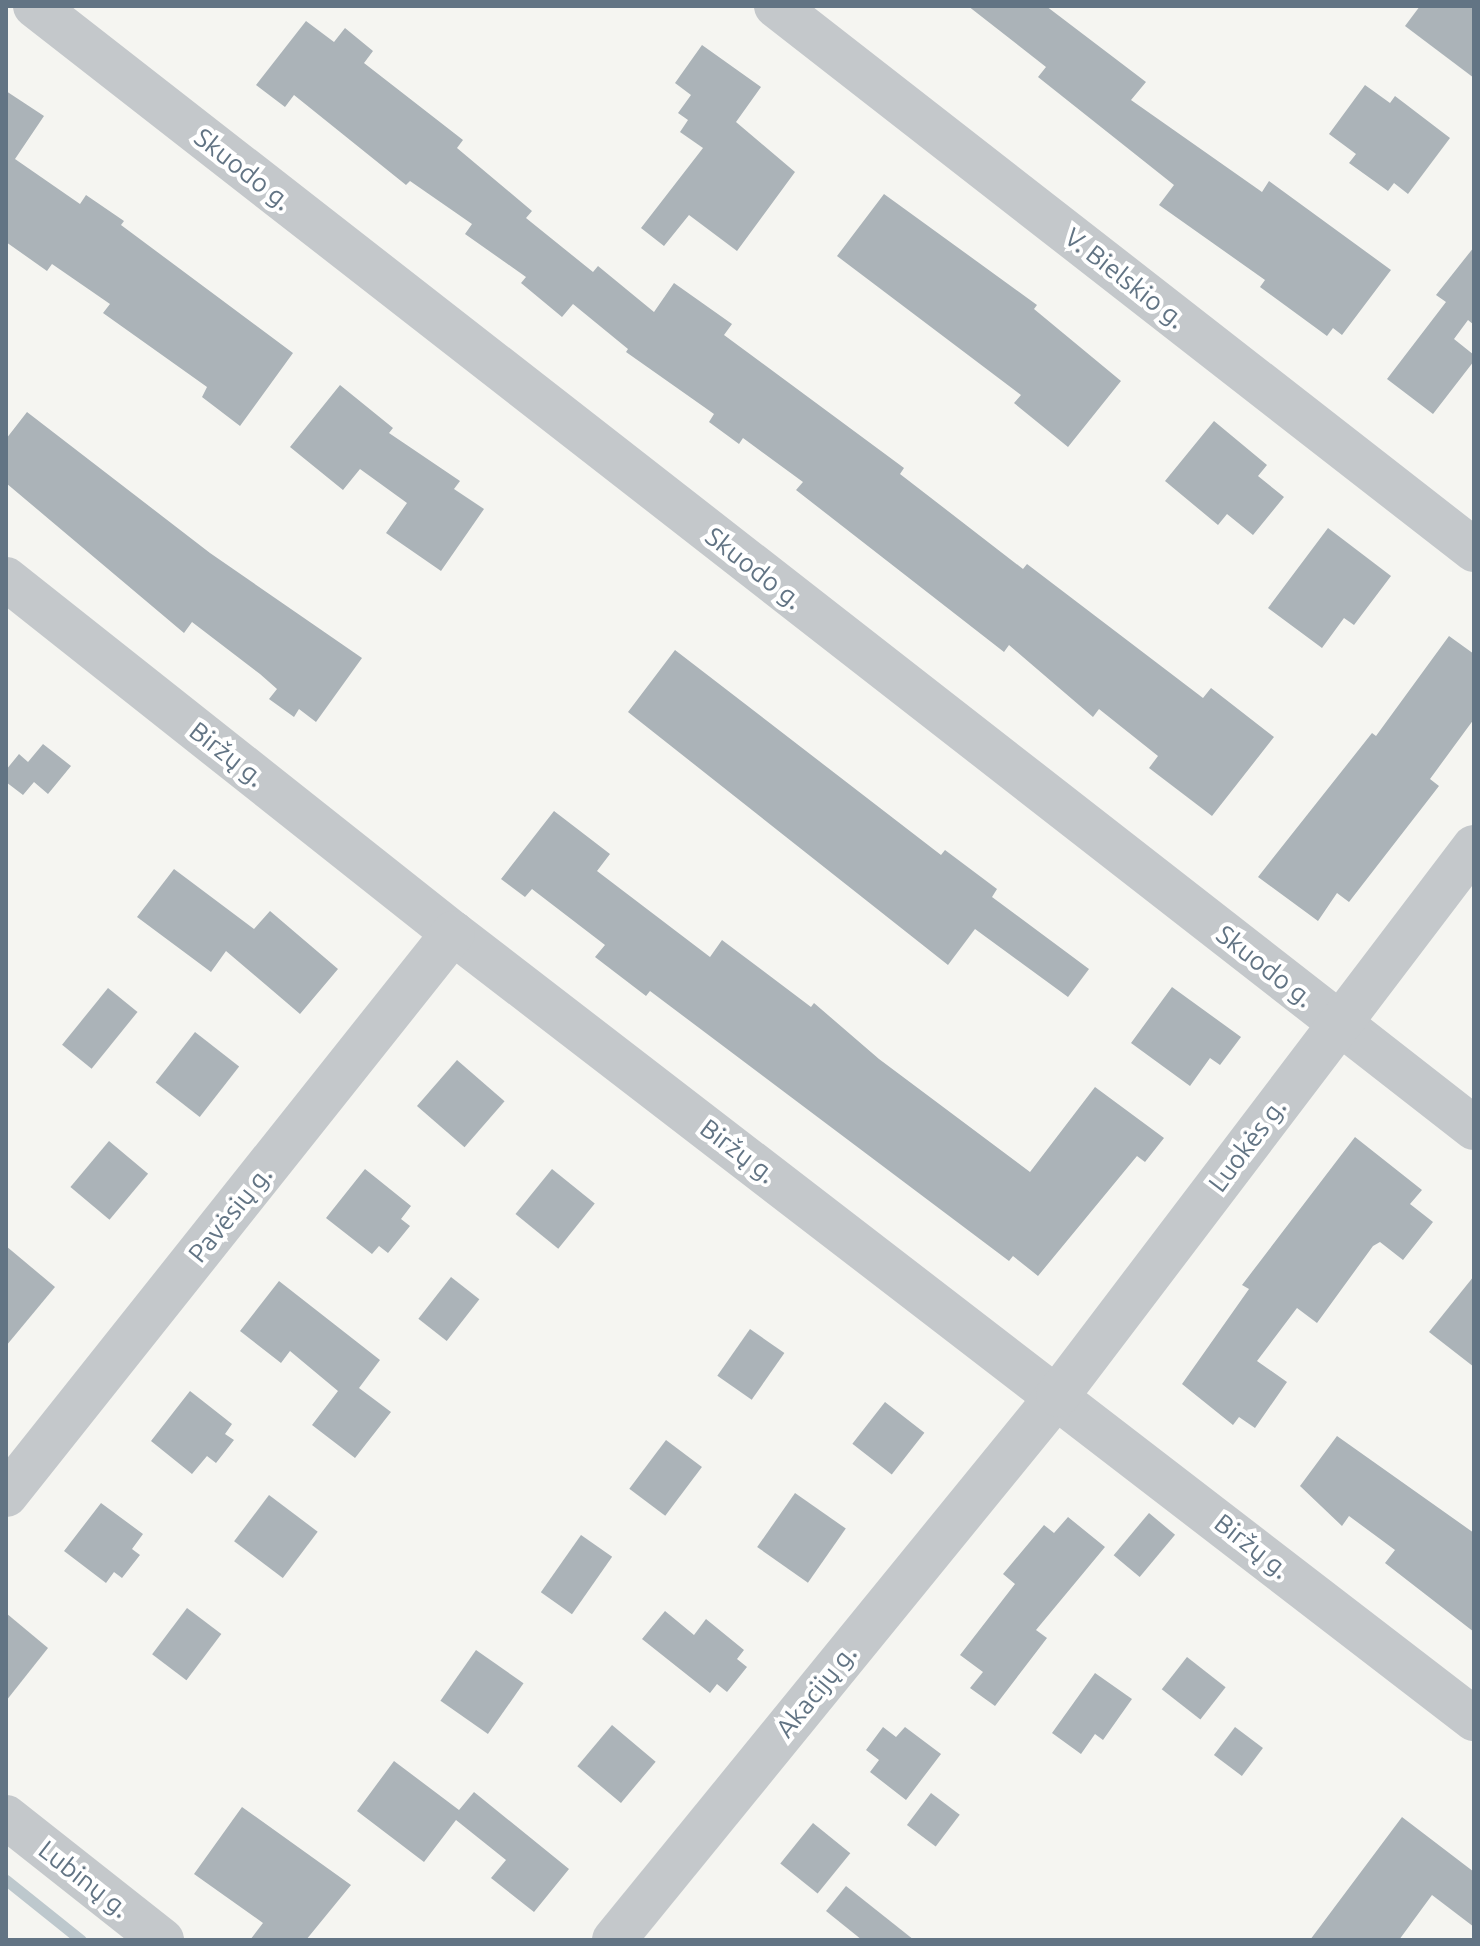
<!DOCTYPE html>
<meta charset="utf-8">
<style>
body{margin:0}
#map{position:relative;width:1480px;height:1946px;overflow:hidden;background:#f5f5f1;font-family:Ubuntu,sans-serif}
div>[style]{position:absolute}
.stream>*{height:11px;margin:-5.5px;padding:0 5.5px;transform-origin:5.5px;border-radius:5.5px;background:#bdc8cd}
.building>*{inset:0;background:#abb3b8;transform-origin:0 0}
.minor>*{height:44px;margin:-22px;padding:0 22px;transform-origin:22px;border-radius:22px;background:#c4c8cb}
span{translate:-50% -50%;white-space:nowrap;text-align:center;line-height:1.15;-webkit-text-stroke:8px #fff;paint-order:stroke}
.street-label{font-size:26px;color:#627484}
.frame{position:absolute;inset:0;border:8px solid #627484;pointer-events:none}
</style>
<div id="map">
<div class="stream">
<i style="left:6px;top:1880px;width:96px;rotate:38.7deg"></i>
</div>
<div class="building">
<i style="clip-path:polygon(968px 6px,1046px 6px,1146px 82px,1131px 100px,1262px 192px,1269px 181px,1391px 270px,1342px 335px,1333px 328px,1327px 336px,1260px 287px,1265px 280px,1159px 205px,1174px 185px,1038px 77px,1046px 67px)"></i>
<i style="clip-path:polygon(1420px 6px,1474px 6px,1474px 78px,1405px 26px)"></i>
<i style="clip-path:polygon(306px 21px,334px 42px,345px 28px,373px 51px,364px 63px,463px 140px,457px 148px,532px 211px,526px 218px,593px 272px,598px 266px,654px 312px,674px 283px,732px 324px,724px 335px,904px 468px,900px 474px,1023px 569px,1027px 564px,1203px 698px,1211px 688px,1274px 737px,1212px 816px,1149px 768px,1158px 756px,1099px 709px,1093px 717px,1009px 645px,1004px 652px,796px 490px,803px 482px,743px 438px,739px 444px,709px 422px,714px 414px,626px 352px,628px 349px,573px 304px,562px 317px,521px 283px,526px 277px,465px 234px,472px 224px,410px 181px,406px 185px,294px 95px,285px 107px,256px 85px)"></i>
<i style="clip-path:polygon(702px 45px,761px 87px,736px 122px,795px 172px,737px 251px,689px 215px,664px 246px,641px 228px,703px 148px,680px 132px,688px 120px,678px 113px,691px 95px,675px 83px)"></i>
<i style="clip-path:polygon(1365px 85px,1390px 103px,1395px 96px,1450px 138px,1408px 194px,1394px 183px,1388px 191px,1349px 163px,1356px 154px,1329px 134px)"></i>
<i style="clip-path:polygon(6px 91px,44px 116px,15px 159px,80px 204px,86px 195px,124px 221px,121px 225px,293px 353px,240px 426px,202px 397px,207px 387px,103px 313px,110px 304px,52px 264px,47px 271px,6px 242px)"></i>
<i style="clip-path:polygon(884px 194px,1037px 305px,1034px 309px,1121px 381px,1068px 447px,1014px 403px,1021px 395px,837px 256px)"></i>
<i style="clip-path:polygon(1474px 247px,1474px 325px,1468px 320px,1454px 339px,1474px 355px,1474px 361px,1433px 414px,1387px 379px,1446px 302px,1436px 295px)"></i>
<i style="clip-path:polygon(340px 385px,393px 428px,389px 433px,460px 481px,454px 489px,484px 509px,441px 571px,386px 533px,407px 503px,360px 469px,343px 490px,290px 447px)"></i>
<i style="clip-path:polygon(27px 412px,210px 553px,362px 658px,316px 722px,299px 709px,294px 717px,269px 699px,277px 689px,260px 674px,192px 622px,184px 633px,6px 483px,6px 439px)"></i>
<i style="clip-path:polygon(1214px 421px,1267px 465px,1258px 476px,1284px 497px,1253px 535px,1227px 514px,1218px 525px,1165px 481px)"></i>
<i style="clip-path:polygon(1328px 528px,1391px 576px,1354px 625px,1344px 618px,1322px 648px,1268px 608px)"></i>
<i style="clip-path:polygon(1449px 636px,1474px 654px,1474px 719px,1430px 779px,1439px 786px,1349px 902px,1337px 893px,1318px 921px,1258px 877px,1372px 733px,1376px 736px)"></i>
<i style="clip-path:polygon(675px 650px,941px 855px,945px 850px,997px 889px,992px 897px,1089px 969px,1068px 997px,975px 929px,948px 965px,628px 712px)"></i>
<i style="clip-path:polygon(43px 744px,71px 766px,48px 794px,34px 782px,23px 795px,6px 782px,6px 770px,19px 754px,28px 762px)"></i>
<i style="clip-path:polygon(554px 811px,610px 854px,597px 871px,710px 957px,722px 940px,811px 1007px,814px 1003px,879px 1059px,1030px 1172px,1095px 1087px,1164px 1138px,1145px 1162px,1137px 1156px,1038px 1276px,1013px 1256px,1009px 1261px,650px 991px,646px 996px,595px 957px,605px 945px,532px 889px,525px 897px,501px 879px)"></i>
<i style="clip-path:polygon(174px 869px,254px 929px,270px 911px,338px 969px,300px 1014px,226px 951px,211px 972px,137px 917px)"></i>
<i style="clip-path:polygon(1172px 987px,1241px 1037px,1220px 1065px,1210px 1058px,1190px 1086px,1131px 1043px)"></i>
<i style="left:108px;top:988px;width:38px;height:73px;rotate:39deg"></i>
<i style="left:195px;top:1032px;width:56px;height:64px;rotate:38deg"></i>
<i style="left:457px;top:1060px;width:63px;height:61px;rotate:41deg"></i>
<i style="clip-path:polygon(1355px 1137px,1422px 1190px,1410px 1204px,1433px 1222px,1403px 1260px,1380px 1242px,1373px 1246px,1317px 1323px,1297px 1308px,1257px 1361px,1287px 1382px,1255px 1428px,1239px 1417px,1233px 1425px,1182px 1384px,1249px 1289px,1242px 1285px)"></i>
<i style="left:109px;top:1141px;width:51px;height:60px;rotate:40deg"></i>
<i style="clip-path:polygon(365px 1169px,411px 1206px,401px 1219px,410px 1226px,388px 1253px,379px 1246px,372px 1254px,326px 1218px)"></i>
<i style="left:552px;top:1169px;width:55px;height:58px;rotate:39deg"></i>
<i style="clip-path:polygon(6px 1246px,55px 1287px,6px 1346px)"></i>
<i style="clip-path:polygon(1474px 1276px,1474px 1367px,1429px 1332px)"></i>
<i style="left:451px;top:1277px;width:36px;height:53px;rotate:38deg"></i>
<i style="clip-path:polygon(279px 1281px,380px 1360px,359px 1388px,391px 1412px,355px 1458px,312px 1425px,338px 1391px,290px 1351px,281px 1363px,240px 1331px)"></i>
<i style="left:750px;top:1329px;width:42px;height:57px;rotate:35deg"></i>
<i style="clip-path:polygon(190px 1391px,232px 1424px,225px 1434px,234px 1440px,216px 1463px,207px 1456px,192px 1474px,151px 1441px)"></i>
<i style="left:885px;top:1402px;width:50px;height:53px;rotate:38deg"></i>
<i style="clip-path:polygon(1337px 1436px,1474px 1533px,1474px 1632px,1385px 1563px,1395px 1550px,1349px 1516px,1342px 1526px,1300px 1486px)"></i>
<i style="left:666px;top:1440px;width:45px;height:61px;rotate:37deg"></i>
<i style="left:795px;top:1493px;width:62px;height:66px;rotate:35deg"></i>
<i style="left:269px;top:1495px;width:61px;height:58px;rotate:37deg"></i>
<i style="clip-path:polygon(101px 1503px,143px 1534px,132px 1549px,140px 1555px,122px 1578px,114px 1572px,106px 1583px,64px 1551px)"></i>
<i style="left:1149px;top:1513px;width:34px;height:55px;rotate:40deg"></i>
<i style="clip-path:polygon(1068px 1517px,1105px 1547px,1036px 1630px,1047px 1638px,995px 1706px,970px 1688px,983px 1672px,960px 1655px,1015px 1584px,1003px 1574px,1044px 1525px,1054px 1533px)"></i>
<i style="left:581px;top:1535px;width:38px;height:70px;rotate:35deg"></i>
<i style="left:187px;top:1608px;width:43px;height:58px;rotate:37deg"></i>
<i style="clip-path:polygon(665px 1611px,694px 1635px,706px 1619px,744px 1650px,737px 1659px,747px 1667px,727px 1692px,717px 1684px,710px 1693px,642px 1639px)"></i>
<i style="clip-path:polygon(6px 1613px,48px 1648px,6px 1701px)"></i>
<i style="left:476px;top:1650px;width:58px;height:62px;rotate:35deg"></i>
<i style="left:1187px;top:1657px;width:49px;height:41px;rotate:38deg"></i>
<i style="clip-path:polygon(1095px 1673px,1132px 1699px,1103px 1740px,1095px 1734px,1081px 1754px,1052px 1733px)"></i>
<i style="left:612px;top:1725px;width:57px;height:54px;rotate:40deg"></i>
<i style="clip-path:polygon(883px 1727px,896px 1737px,905px 1727px,941px 1754px,906px 1800px,870px 1772px,879px 1760px,866px 1750px)"></i>
<i style="left:1235px;top:1727px;width:35px;height:35px;rotate:37deg"></i>
<i style="clip-path:polygon(394px 1761px,459px 1810px,474px 1792px,569px 1869px,534px 1912px,491px 1878px,506px 1860px,456px 1820px,424px 1862px,357px 1811px)"></i>
<i style="left:931px;top:1793px;width:36px;height:40px;rotate:37deg"></i>
<i style="clip-path:polygon(242px 1807px,351px 1885px,306px 1940px,250px 1940px,263px 1923px,194px 1874px)"></i>
<i style="clip-path:polygon(1402px 1817px,1474px 1872px,1474px 1927px,1432px 1895px,1399px 1940px,1310px 1940px)"></i>
<i style="left:813px;top:1823px;width:48px;height:52px;rotate:39deg"></i>
<i style="clip-path:polygon(846px 1886px,914px 1940px,862px 1940px,826px 1911px)"></i>
</div>
<div class="minor">
<i style="left:35px;top:6px;width:1825px;rotate:37.94deg"></i>
<i style="left:776px;top:6px;width:885px;rotate:37.93deg"></i>
<i style="left:6px;top:579px;width:570px;rotate:38.38deg"></i>
<i style="left:453px;top:933px;width:1289px;rotate:37.59deg"></i>
<i style="left:6px;top:1495px;width:718px;rotate:-51.5deg"></i>
<i style="left:6px;top:1817px;width:199px;rotate:38.3deg"></i>
<i style="left:614px;top:1940px;width:703px;rotate:-50.83deg"></i>
<i style="left:1058px;top:1395px;width:688px;rotate:-52.8deg"></i>
</div>
<div class="street-label">
<span style="left:243px;top:169px;rotate:38deg">Skuodo g.</span>
<span style="left:1125px;top:278px;rotate:38deg">V. Bielskio g.</span>
<span style="left:754px;top:568px;rotate:38deg">Skuodo g.</span>
<span style="left:227px;top:754px;rotate:38deg">Biržų g.</span>
<span style="left:1265px;top:966px;rotate:38deg">Skuodo g.</span>
<span style="left:1247px;top:1145px;rotate:-53deg">Luokės g.</span>
<span style="left:738px;top:1151px;rotate:37deg">Biržų g.</span>
<span style="left:230px;top:1214px;rotate:-51deg">Pavėsių g.</span>
<span style="left:1252px;top:1546px;rotate:38deg">Biržų g.</span>
<span style="left:816px;top:1691px;rotate:-51deg">Akacijų g.</span>
<span style="left:84px;top:1879px;rotate:38deg">Lubinų g.</span>
</div>
<div class="frame"></div>
</div>
